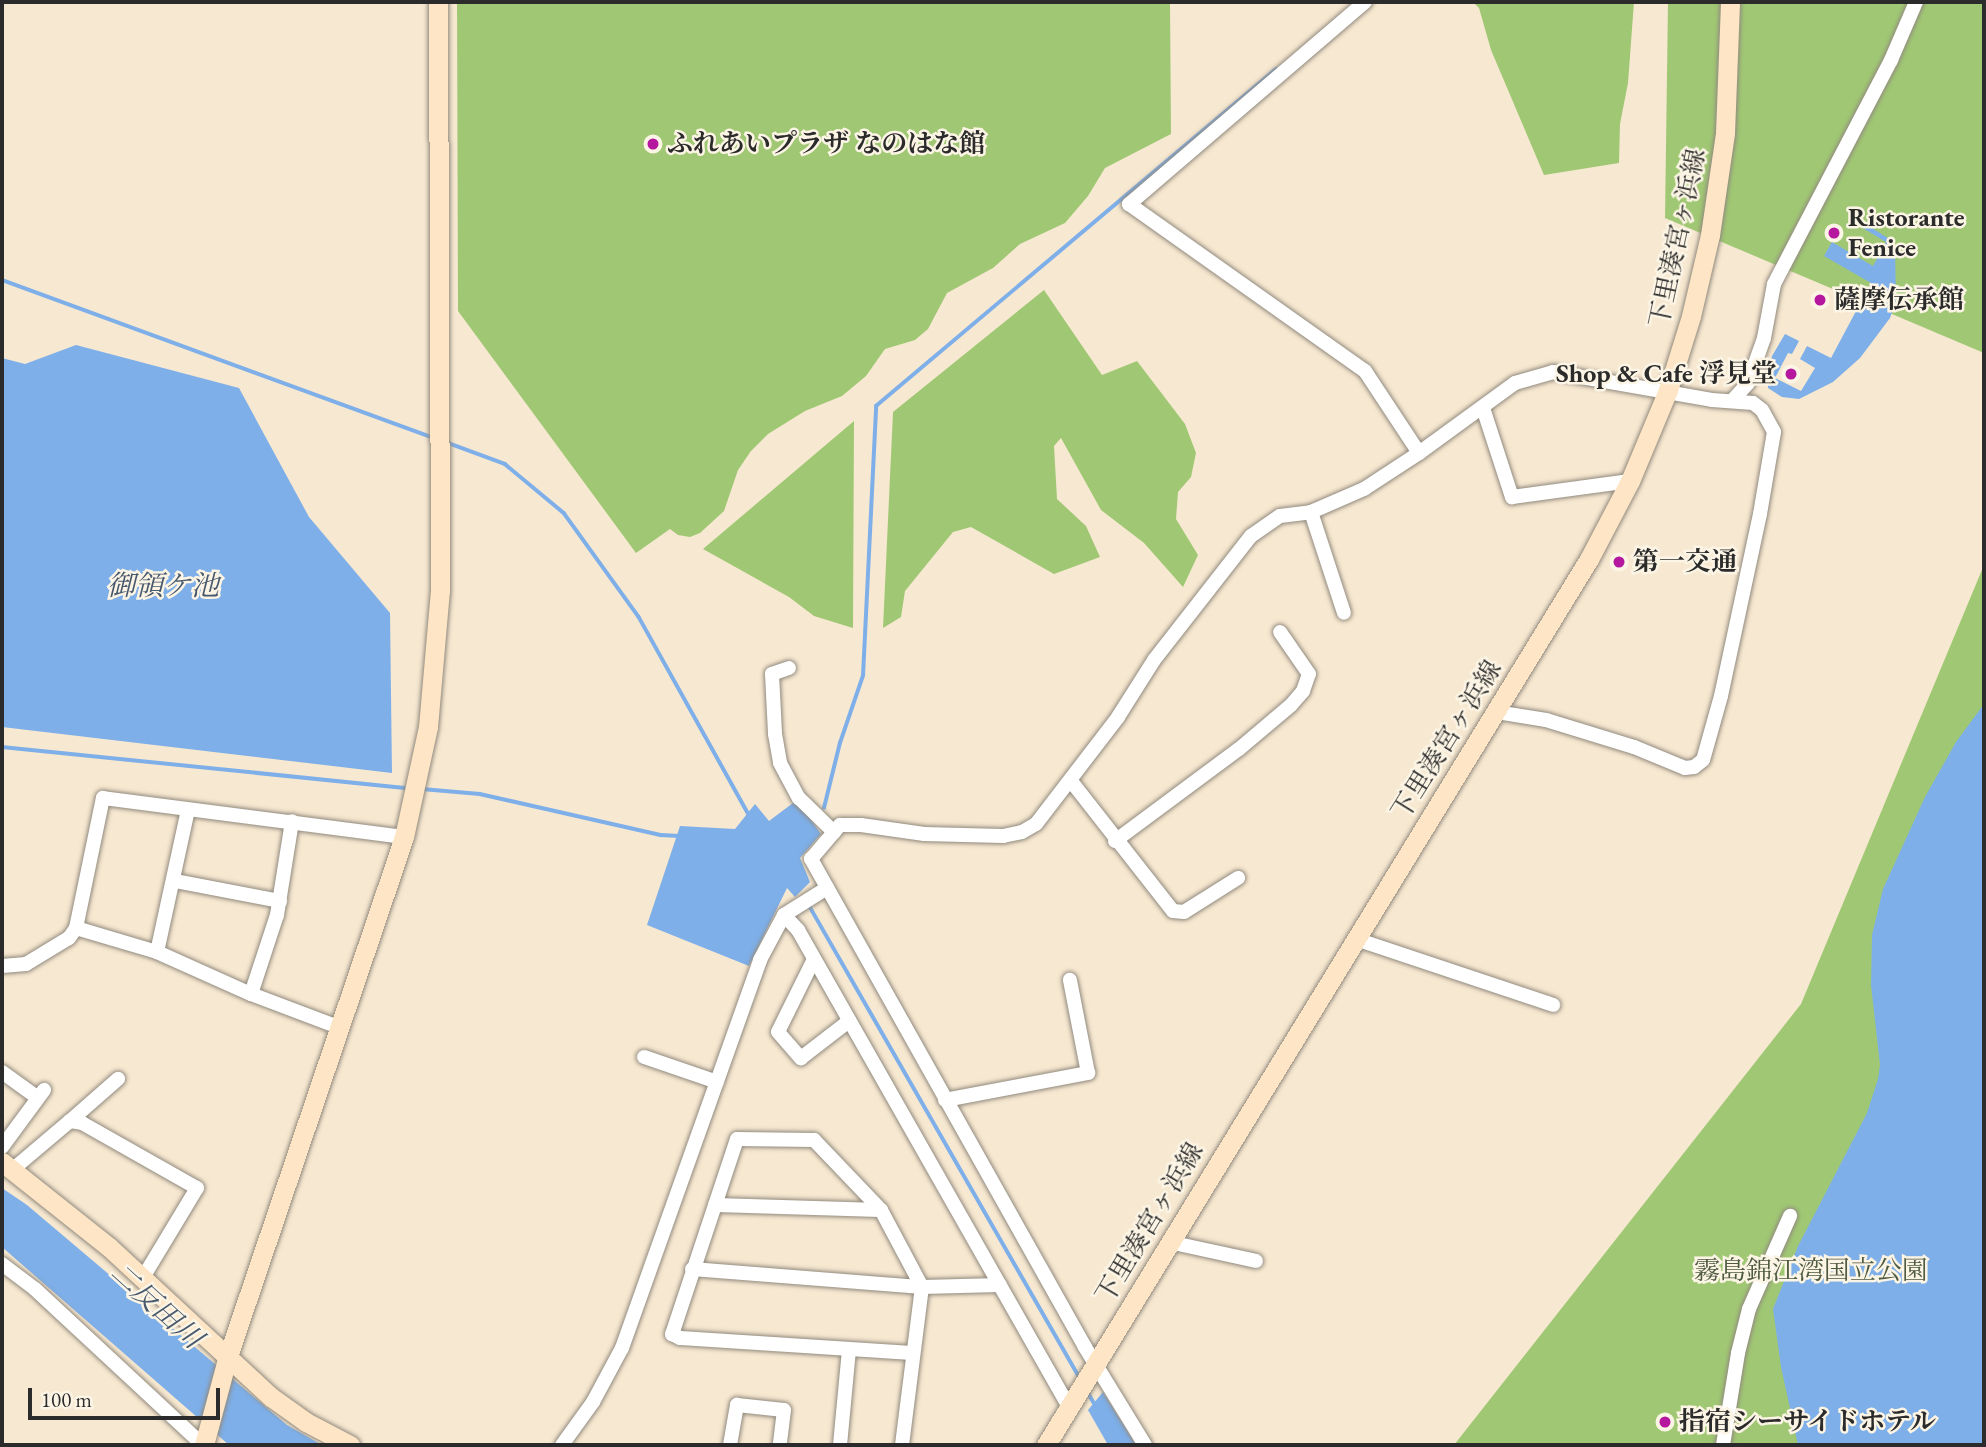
<!DOCTYPE html>
<meta charset="utf-8">
<style>
body{margin:0}
#map{position:relative;width:1986px;height:1447px;overflow:hidden;background:#f7e8d1;font-family:"EB Garamond","Noto Serif JP",serif}
div>[style]{position:absolute}
.green>*{inset:0;background:#a0c874}
.water>*{inset:0;background:#7eafe9}
.stream>*{height:3.5px;margin:-1.75px;padding:0 1.75px;transform-origin:1.75px;border-radius:1.75px;background:#7eafe9}
.roads{filter:drop-shadow(0 0 2px #918a7e) drop-shadow(0 0 2px #918a7e)}
.street>*{height:14px;margin:-7px;padding:0 7px;transform-origin:7px;border-radius:7px;background:#fff}
.secondary>*{height:19px;margin:-9.5px;padding:0 9.5px;transform-origin:9.5px;border-radius:9.5px;background:#fde5c5}
.dots>*{width:19px;height:19px;translate:-50% -50%;box-sizing:border-box;border:4px solid #fcf5e5;border-radius:50%}
span{translate:-50% -50%;white-space:nowrap;text-align:center;line-height:1.15;-webkit-text-stroke:5px #fcf5e5;paint-order:stroke}
.poi-label{font-size:26px;color:#2b2b2b;font-weight:700}
.left{translate:0 -50%;text-align:left}
.right{translate:-100% -50%;text-align:right}
.street-label{font-size:26px;color:#2b2b2b}
.park-label{font-size:26px;color:#4e5a41}
.water-label{font-size:28px;color:#48596e;font-style:italic}
.frame{position:absolute;inset:0;border:4px solid #2b2b2b;pointer-events:none}
.scale{position:absolute;left:28px;top:1388px;width:192px;height:32px;box-sizing:border-box;border:4px solid #2b2b2b;border-top:0;padding-left:9px;font-size:21px;line-height:24px;white-space:nowrap;color:#2b2b2b;-webkit-text-stroke:5px #fcf5e5;paint-order:stroke}
</style>
<div id="map">
<div class="green">
<i style="clip-path:polygon(457px 2px,1170px 2px,1171px 134px,1105px 168px,1088px 196px,1065px 223px,1020px 244px,993px 268px,947px 293px,928px 329px,915px 340px,885px 349px,866px 376px,842px 396px,805px 411px,768px 434px,751px 451px,738px 470px,724px 511px,700px 533px,690px 537px,678px 535px,670px 529px,636px 553px,458px 311px)"></i>
<i style="clip-path:polygon(1473px 2px,1634px 2px,1628px 83px,1620px 124px,1619px 163px,1544px 175px,1491px 50px,1479px 8px)"></i>
<i style="clip-path:polygon(1668px 2px,1984px 2px,1984px 353px,1665px 218px)"></i>
<i style="clip-path:polygon(1044px 290px,1102px 375px,1137px 361px,1185px 424px,1196px 453px,1191px 477px,1178px 492px,1176px 519px,1198px 555px,1183px 587px,1144px 543px,1101px 510px,1061px 438px,1054px 446px,1057px 499px,1086px 526px,1100px 557px,1054px 574px,971px 527px,953px 532px,905px 591px,901px 617px,883px 628px,893px 412px)"></i>
<i style="clip-path:polygon(854px 421px,853px 628px,814px 616px,789px 597px,703px 549px)"></i>
<i style="clip-path:polygon(1984px 565px,1984px 1445px,1454px 1445px,1801px 1004px)"></i>
</div>
<div class="water">
<i style="clip-path:polygon(1864px 223px,1891px 240px,1895px 249px,1896px 301px,1890px 318px,1860px 358px,1833px 382px,1799px 399px,1782px 397px,1768px 388px,1768px 375px,1772px 356px,1785px 334px,1799px 341px,1792px 354px,1788px 353px,1775px 378px,1801px 391px,1815px 368px,1800px 359px,1807px 346px,1831px 358px,1871px 283px,1824px 256px,1832px 242px,1873px 266px,1886px 242px,1861px 227px)"></i>
<i style="clip-path:polygon(76px 345px,239px 388px,309px 517px,390px 613px,392px 773px,2px 727px,2px 358px,25px 364px)"></i>
<i style="clip-path:polygon(1984px 704px,1984px 1445px,1798px 1445px,1781px 1367px,1773px 1309px,1798px 1246px,1867px 1113px,1878px 1079px,1880px 1065px,1871px 985px,1872px 935px,1883px 889px,1925px 797px,1956px 742px)"></i>
<i style="clip-path:polygon(797px 800px,821px 834px,800px 858px,810px 882px,795px 897px,787px 888px,749px 966px,647px 925px,680px 826px,735px 829px,755px 804px,769px 821px)"></i>
<i style="clip-path:polygon(2px 1188px,27px 1205px,287px 1425px,322px 1445px,229px 1445px,2px 1247px)"></i>
<i style="clip-path:polygon(1103px 1392px,1136px 1445px,1108px 1445px,1088px 1410px)"></i>
</div>
<div class="stream">
<i style="left:2px;top:280px;width:460px;rotate:20.1deg"></i>
<i style="left:448px;top:443px;width:61px;rotate:20.2deg"></i>
<i style="left:505px;top:464px;width:77px;rotate:39.7deg"></i>
<i style="left:564px;top:513px;width:128px;rotate:54.2deg"></i>
<i style="left:639px;top:617px;width:227px;rotate:60.9deg"></i>
<i style="left:2px;top:747px;width:407px;rotate:5.8deg"></i>
<i style="left:422px;top:789px;width:58px;rotate:4.9deg"></i>
<i style="left:480px;top:794px;width:186px;rotate:12.8deg"></i>
<i style="left:661px;top:835px;width:18px;rotate:3deg"></i>
<i style="left:824px;top:808px;width:67px;rotate:-76.2deg"></i>
<i style="left:840px;top:743px;width:71px;rotate:-71.1deg"></i>
<i style="left:863px;top:676px;width:270px;rotate:-87.2deg"></i>
<i style="left:876px;top:406px;width:523px;rotate:-40.11deg"></i>
<i style="left:809px;top:905px;width:545px;rotate:60.19deg"></i>
<i style="left:1087px;top:1391px;width:17px;rotate:59deg"></i>
</div>
<div class="roads">
<div class="street">
<i style="left:1365px;top:2px;width:311px;rotate:139.4deg"></i>
<i style="left:1129px;top:204px;width:289px;rotate:35.3deg"></i>
<i style="left:1365px;top:371px;width:98px;rotate:56.6deg"></i>
<i style="left:1732px;top:401px;width:24px;rotate:-48deg"></i>
<i style="left:1748px;top:383px;width:48px;rotate:-70.4deg"></i>
<i style="left:1764px;top:338px;width:55px;rotate:-79.5deg"></i>
<i style="left:1774px;top:284px;width:253px;rotate:-62.4deg"></i>
<i style="left:1891px;top:60px;width:63px;rotate:-66.7deg"></i>
<i style="left:1483px;top:408px;width:94px;rotate:72deg"></i>
<i style="left:1512px;top:497px;width:119px;rotate:-7.7deg"></i>
<i style="left:1311px;top:512px;width:106px;rotate:71.9deg"></i>
<i style="left:789px;top:668px;width:18px;rotate:161deg"></i>
<i style="left:772px;top:674px;width:60px;rotate:87.1deg"></i>
<i style="left:775px;top:734px;width:29px;rotate:80deg"></i>
<i style="left:780px;top:763px;width:40px;rotate:62deg"></i>
<i style="left:799px;top:798px;width:49px;rotate:44.2deg"></i>
<i style="left:1071px;top:781px;width:165px;rotate:51.9deg"></i>
<i style="left:1173px;top:911px;width:11px;rotate:5deg"></i>
<i style="left:1184px;top:912px;width:64px;rotate:-32.2deg"></i>
<i style="left:1115px;top:841px;width:154px;rotate:-36.6deg"></i>
<i style="left:1239px;top:749px;width:68px;rotate:-40.2deg"></i>
<i style="left:1291px;top:705px;width:18px;rotate:-49deg"></i>
<i style="left:1303px;top:691px;width:18px;rotate:-71deg"></i>
<i style="left:1309px;top:674px;width:51px;rotate:-124.6deg"></i>
<i style="left:175px;top:881px;width:107px;rotate:10.8deg"></i>
<i style="left:784px;top:915px;width:21px;rotate:47deg"></i>
<i style="left:798px;top:930px;width:546px;rotate:60.39deg"></i>
<i style="left:76px;top:928px;width:84px;rotate:16.5deg"></i>
<i style="left:157px;top:952px;width:103px;rotate:24.1deg"></i>
<i style="left:251px;top:994px;width:96px;rotate:20.7deg"></i>
<i style="left:1356px;top:939px;width:208px;rotate:18.5deg"></i>
<i style="left:157px;top:952px;width:145px;rotate:-77.7deg"></i>
<i style="left:814px;top:959px;width:81px;rotate:116.3deg"></i>
<i style="left:778px;top:1032px;width:35px;rotate:49deg"></i>
<i style="left:801px;top:1058px;width:61px;rotate:-37.6deg"></i>
<i style="left:2px;top:966px;width:24px;rotate:-5deg"></i>
<i style="left:26px;top:964px;width:50px;rotate:-31.2deg"></i>
<i style="left:69px;top:938px;width:12px;rotate:-55deg"></i>
<i style="left:76px;top:928px;width:133px;rotate:-78.3deg"></i>
<i style="left:103px;top:798px;width:304px;rotate:7.4deg"></i>
<i style="left:251px;top:994px;width:83px;rotate:-71.8deg"></i>
<i style="left:277px;top:915px;width:95px;rotate:-80.9deg"></i>
<i style="left:644px;top:1057px;width:77px;rotate:18.9deg"></i>
<i style="left:2px;top:1072px;width:44px;rotate:35.8deg"></i>
<i style="left:945px;top:1100px;width:146px;rotate:-10.7deg"></i>
<i style="left:1088px;top:1073px;width:95px;rotate:-101deg"></i>
<i style="left:70px;top:1121px;width:64px;rotate:-41.2deg"></i>
<i style="left:2px;top:1147px;width:71px;rotate:-53.6deg"></i>
<i style="left:12px;top:1170px;width:76px;rotate:-40.2deg"></i>
<i style="left:70px;top:1121px;width:12px;rotate:9deg"></i>
<i style="left:82px;top:1123px;width:132px;rotate:29.5deg"></i>
<i style="left:197px;top:1188px;width:106px;rotate:121.1deg"></i>
<i style="left:715px;top:1205px;width:166px;rotate:1.7deg"></i>
<i style="left:1169px;top:1242px;width:89px;rotate:12.3deg"></i>
<i style="left:2px;top:1264px;width:41px;rotate:37.1deg"></i>
<i style="left:35px;top:1289px;width:229px;rotate:42.9deg"></i>
<i style="left:692px;top:1269px;width:231px;rotate:4.5deg"></i>
<i style="left:922px;top:1287px;width:78px;rotate:-1.5deg"></i>
<i style="left:562px;top:1445px;width:53px;rotate:-54.2deg"></i>
<i style="left:593px;top:1402px;width:61px;rotate:-61.8deg"></i>
<i style="left:622px;top:1348px;width:412px;rotate:-70.4deg"></i>
<i style="left:760px;top:960px;width:51px;rotate:-61.9deg"></i>
<i style="left:784px;top:915px;width:51px;rotate:-32.1deg"></i>
<i style="left:730px;top:1445px;width:41px;rotate:-80.1deg"></i>
<i style="left:737px;top:1405px;width:47px;rotate:6.1deg"></i>
<i style="left:784px;top:1410px;width:35px;rotate:97deg"></i>
<i style="left:840px;top:1445px;width:96px;rotate:-84.6deg"></i>
<i style="left:902px;top:1445px;width:159px;rotate:-82.8deg"></i>
<i style="left:922px;top:1287px;width:87px;rotate:-118deg"></i>
<i style="left:881px;top:1210px;width:97px;rotate:-133.7deg"></i>
<i style="left:814px;top:1140px;width:77px;rotate:-179.3deg"></i>
<i style="left:737px;top:1139px;width:206px;rotate:108.4deg"></i>
<i style="left:672px;top:1334px;width:9px;rotate:27deg"></i>
<i style="left:680px;top:1338px;width:233px;rotate:3.7deg"></i>
<i style="left:1145px;top:1445px;width:115px;rotate:-121.5deg"></i>
<i style="left:1085px;top:1347px;width:560px;rotate:-119.31deg"></i>
<i style="left:811px;top:859px;width:45px;rotate:-49.5deg"></i>
<i style="left:840px;top:825px;width:21px"></i>
<i style="left:861px;top:825px;width:64px;rotate:8.1deg"></i>
<i style="left:924px;top:834px;width:79px;rotate:1.5deg"></i>
<i style="left:1003px;top:836px;width:19px;rotate:-12deg"></i>
<i style="left:1022px;top:832px;width:16px;rotate:-30deg"></i>
<i style="left:1036px;top:824px;width:135px;rotate:-52.5deg"></i>
<i style="left:1118px;top:717px;width:67px;rotate:-57.7deg"></i>
<i style="left:1154px;top:660px;width:157px;rotate:-52deg"></i>
<i style="left:1251px;top:536px;width:35px;rotate:-35deg"></i>
<i style="left:1280px;top:516px;width:31px;rotate:-7deg"></i>
<i style="left:1311px;top:512px;width:58px;rotate:-23.5deg"></i>
<i style="left:1364px;top:489px;width:66px;rotate:-33.2deg"></i>
<i style="left:1419px;top:453px;width:119px;rotate:-36.1deg"></i>
<i style="left:1515px;top:383px;width:40px;rotate:-16deg"></i>
<i style="left:1553px;top:372px;width:161px;rotate:10deg"></i>
<i style="left:1712px;top:400px;width:41px;rotate:4.2deg"></i>
<i style="left:1753px;top:403px;width:11px;rotate:38deg"></i>
<i style="left:1762px;top:410px;width:25px;rotate:61deg"></i>
<i style="left:1774px;top:432px;width:83px;rotate:99.7deg"></i>
<i style="left:1760px;top:514px;width:186px;rotate:102.1deg"></i>
<i style="left:1721px;top:696px;width:66px;rotate:105.7deg"></i>
<i style="left:1703px;top:760px;width:11px;rotate:142deg"></i>
<i style="left:1694px;top:767px;width:9px;rotate:174deg"></i>
<i style="left:1685px;top:768px;width:55px;rotate:-157.6deg"></i>
<i style="left:1634px;top:747px;width:92px;rotate:-162.9deg"></i>
<i style="left:1546px;top:720px;width:51px;rotate:-170.9deg"></i>
<i style="left:1723px;top:1445px;width:93px;rotate:-80.7deg"></i>
<i style="left:1738px;top:1353px;width:45px;rotate:-76deg"></i>
<i style="left:1749px;top:1309px;width:102px;rotate:-66.2deg"></i>
</div>
<div class="secondary">
<i style="left:2px;top:1162px;width:137px;rotate:38.5deg"></i>
<i style="left:109px;top:1247px;width:221px;rotate:42.8deg"></i>
<i style="left:271px;top:1397px;width:43px;rotate:35.5deg"></i>
<i style="left:306px;top:1422px;width:50px;rotate:27.6deg"></i>
<i style="left:204px;top:1445px;width:89px;rotate:-75deg"></i>
<i style="left:227px;top:1359px;width:551px;rotate:-71.27deg"></i>
<i style="left:404px;top:837px;width:113px;rotate:-77.7deg"></i>
<i style="left:428px;top:727px;width:137px;rotate:-85deg"></i>
<i style="left:440px;top:591px;width:589px;rotate:-90.19deg"></i>
<i style="left:1046px;top:1445px;width:1039px;rotate:-58.5deg"></i>
<i style="left:1589px;top:559px;width:88px;rotate:-62.3deg"></i>
<i style="left:1630px;top:481px;width:99px;rotate:-67.3deg"></i>
<i style="left:1668px;top:390px;width:77px;rotate:-72.7deg"></i>
<i style="left:1691px;top:316px;width:83px;rotate:-76.8deg"></i>
<i style="left:1710px;top:235px;width:103px;rotate:-81.6deg"></i>
<i style="left:1725px;top:133px;width:131px;rotate:-87.8deg"></i>
</div>
</div>
<div class="dots">
<i style="left:653px;top:144px;background:#b5179e"></i>
<i style="left:1834px;top:233px;background:#b5179e"></i>
<i style="left:1820px;top:300px;background:#b5179e"></i>
<i style="left:1791px;top:374px;background:#b5179e"></i>
<i style="left:1619px;top:562px;background:#b5179e"></i>
<i style="left:1665px;top:1422px;background:#b5179e"></i>
</div>
<div class="poi-label">
<span class="left" style="left:667px;top:144px">ふれあいプラザ なのはな館</span>
<span class="left" style="left:1848px;top:233px">Ristorante<br>Fenice</span>
<span class="left" style="left:1834px;top:300px">薩摩伝承館</span>
<span class="right" style="left:1777px;top:374px">Shop &amp; Cafe 浮見堂</span>
<span class="left" style="left:1633px;top:562px">第一交通</span>
<span class="left" style="left:1679px;top:1422px">指宿シーサイドホテル</span>
</div>
<div class="street-label">
<span style="left:1678px;top:238px;rotate:-78deg">下里湊宮ヶ浜線</span>
<span style="left:1447px;top:740px;rotate:-58deg">下里湊宮ヶ浜線</span>
<span style="left:1150px;top:1223px;rotate:-59deg">下里湊宮ヶ浜線</span>
</div>
<div class="park-label">
<span style="left:1811px;top:1271px">霧島錦江湾国立公園</span>
</div>
<div class="water-label">
<span style="left:163px;top:585px">御領ケ池</span>
<span style="left:157px;top:1305px;rotate:42deg">二反田川</span>
</div>
<div class="frame"></div>
<div class="scale">100 m</div>
</div>
